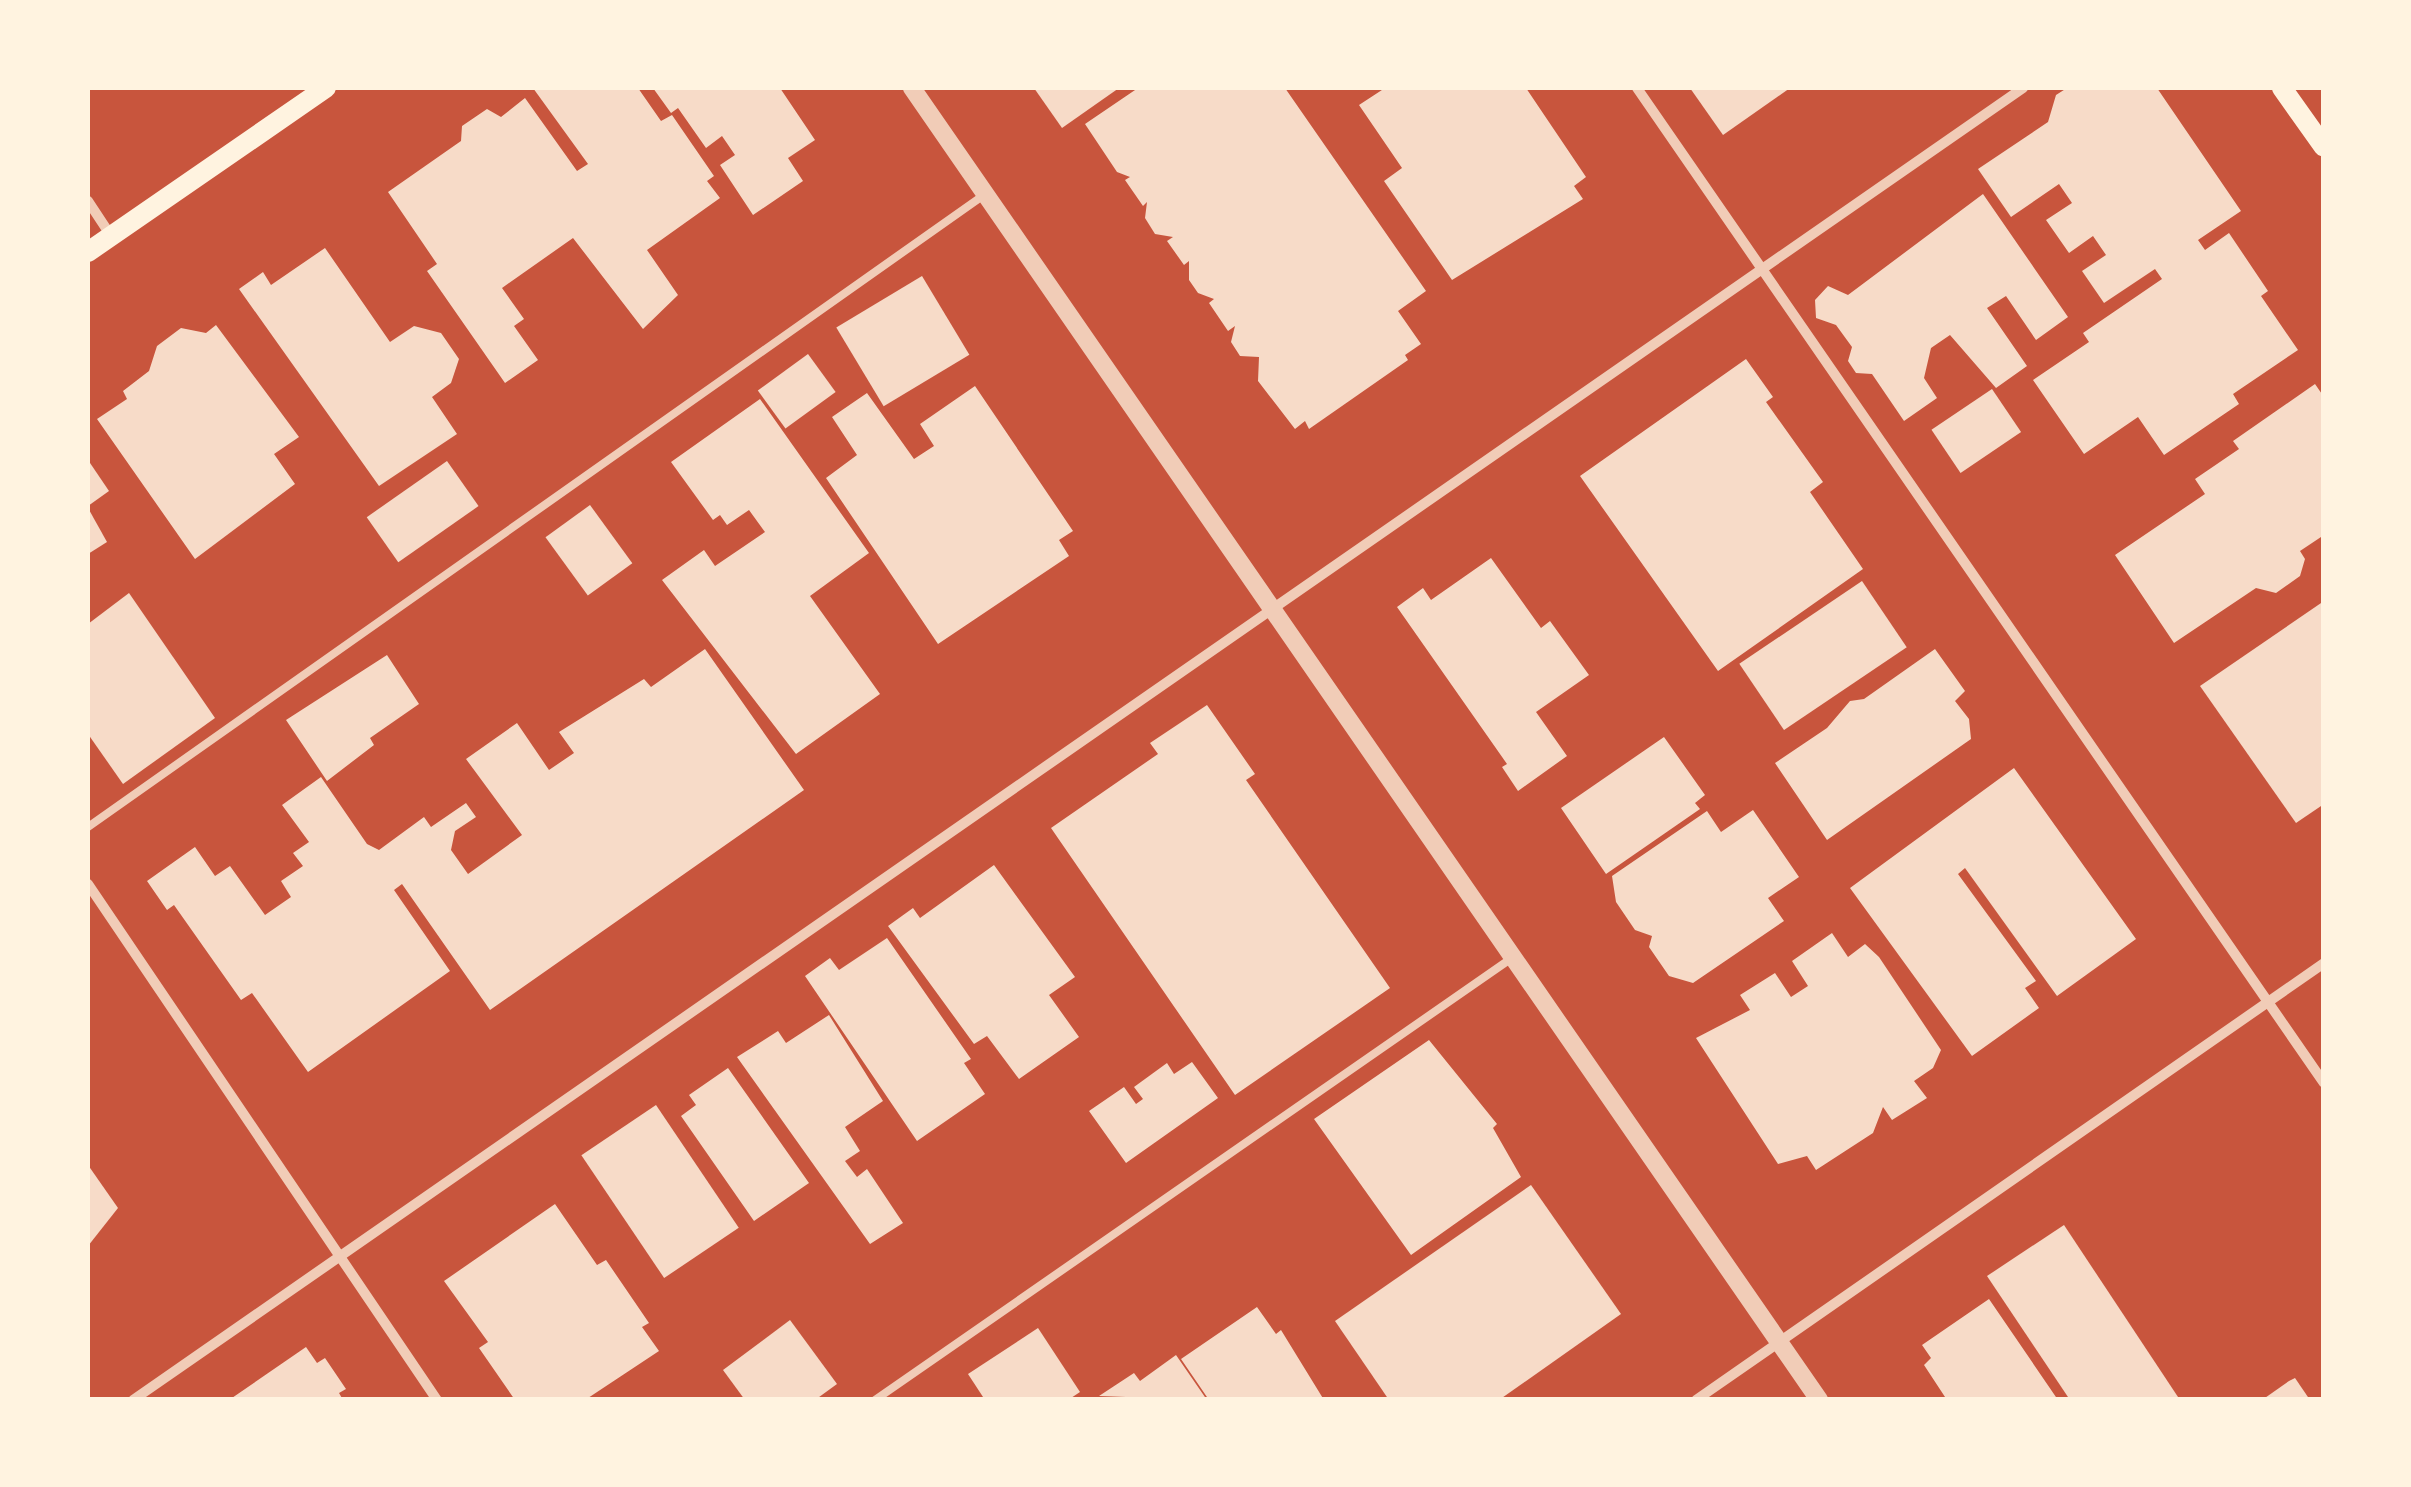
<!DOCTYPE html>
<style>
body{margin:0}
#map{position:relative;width:2411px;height:1487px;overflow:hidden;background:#c8553d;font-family:"Source Serif 4",serif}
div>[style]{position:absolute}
.building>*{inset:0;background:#f7dbc8;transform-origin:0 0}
.service>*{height:8px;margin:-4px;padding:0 4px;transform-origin:4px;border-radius:4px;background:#f1ccb7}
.minor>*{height:10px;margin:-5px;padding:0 5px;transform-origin:5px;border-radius:5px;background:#f1ccb7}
.tertiary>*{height:18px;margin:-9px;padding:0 9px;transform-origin:9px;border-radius:9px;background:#f1ccb7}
.secondary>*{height:20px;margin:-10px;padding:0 10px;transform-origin:10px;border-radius:10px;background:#fff3e0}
span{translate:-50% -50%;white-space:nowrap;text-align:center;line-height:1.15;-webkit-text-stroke:10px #fff3e0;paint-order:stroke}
.frame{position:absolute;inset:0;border:90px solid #fff3e0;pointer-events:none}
</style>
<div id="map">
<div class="building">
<i style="clip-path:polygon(533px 88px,638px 88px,661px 121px,672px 115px,714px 176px,707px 181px,720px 198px,647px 250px,678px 295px,643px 329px,573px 238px,502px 288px,524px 319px,514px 326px,538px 360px,505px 383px,427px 271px,437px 264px,388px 192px,461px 141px,462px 126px,487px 109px,501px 117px,525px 98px,577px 171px,588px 164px)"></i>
<i style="clip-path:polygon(653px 88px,780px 88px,815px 140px,788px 158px,803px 181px,753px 215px,720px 165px,735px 155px,722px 136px,706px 148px,678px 108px,671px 113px)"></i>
<i style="clip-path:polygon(1034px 88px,1119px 88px,1062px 128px)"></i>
<i style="clip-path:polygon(1138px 88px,1285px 88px,1426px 291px,1398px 311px,1421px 344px,1405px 355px,1408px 360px,1309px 429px,1305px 421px,1295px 429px,1258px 381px,1259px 357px,1240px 356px,1231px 342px,1235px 326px,1228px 331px,1209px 303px,1214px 299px,1198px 293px,1189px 280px,1189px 261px,1184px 265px,1167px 241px,1173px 237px,1155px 234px,1145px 218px,1147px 202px,1143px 206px,1125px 180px,1130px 177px,1117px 172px,1085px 124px)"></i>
<i style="clip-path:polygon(1385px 88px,1526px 88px,1586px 177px,1574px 186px,1583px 199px,1452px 280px,1384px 181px,1402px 168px,1359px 105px)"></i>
<i style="clip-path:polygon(1690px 88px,1790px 88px,1723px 135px)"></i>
<i style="clip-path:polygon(2067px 88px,2157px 88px,2241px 211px,2198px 240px,2205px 250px,2229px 233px,2268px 291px,2261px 296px,2298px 350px,2233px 394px,2239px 404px,2164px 455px,2138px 417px,2084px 454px,2033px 380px,2089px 342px,2083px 333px,2162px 279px,2155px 269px,2104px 303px,2082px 271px,2106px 255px,2093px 236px,2069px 253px,2046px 220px,2072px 203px,2059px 184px,2011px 217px,1978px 169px,2048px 122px,2056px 95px)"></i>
<i style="clip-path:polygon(1983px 194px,2068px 317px,2036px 340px,2006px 296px,1987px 308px,2027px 366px,1996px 388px,1950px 335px,1931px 348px,1924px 378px,1937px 398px,1904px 421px,1872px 374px,1856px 373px,1848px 361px,1852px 347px,1836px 325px,1816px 318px,1815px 300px,1828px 286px,1848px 295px)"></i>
<i style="clip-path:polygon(325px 248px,390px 342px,414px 326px,441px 333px,459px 359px,451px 383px,432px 397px,457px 434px,379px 486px,239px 289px,263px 272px,271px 285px)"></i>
<i style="left:922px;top:276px;width:92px;height:100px;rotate:59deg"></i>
<i style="clip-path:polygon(216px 325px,299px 437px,274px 454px,295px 484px,195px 559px,97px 419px,127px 399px,123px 391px,149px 371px,157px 346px,181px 328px,206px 333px)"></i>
<i style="left:808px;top:354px;width:47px;height:62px;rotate:54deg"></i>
<i style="clip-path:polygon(1746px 359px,1773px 397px,1766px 402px,1823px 482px,1810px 492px,1863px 569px,1718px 671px,1580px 476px)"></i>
<i style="clip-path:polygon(2315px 384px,2324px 397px,2324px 535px,2300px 551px,2305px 559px,2300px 576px,2276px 593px,2256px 588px,2174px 643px,2115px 555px,2205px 494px,2195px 479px,2239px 449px,2233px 441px)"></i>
<i style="clip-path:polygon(975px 386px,1073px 531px,1059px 540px,1069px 556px,938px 644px,826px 478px,857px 455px,832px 417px,867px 393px,914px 459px,934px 446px,920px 424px)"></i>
<i style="left:1992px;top:389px;width:52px;height:73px;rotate:56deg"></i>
<i style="clip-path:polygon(760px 399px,869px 553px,810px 596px,880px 694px,796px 754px,662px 580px,704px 550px,715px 566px,765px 532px,749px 510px,727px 525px,720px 515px,713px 520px,671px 462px)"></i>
<i style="clip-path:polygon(88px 460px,109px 491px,88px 506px)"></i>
<i style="left:447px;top:461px;width:55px;height:98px;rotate:55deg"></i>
<i style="left:590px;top:505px;width:72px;height:55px;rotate:54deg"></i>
<i style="clip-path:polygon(88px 508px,107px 542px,88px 554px)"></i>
<i style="clip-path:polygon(1491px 558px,1541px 628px,1550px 621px,1589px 675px,1536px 712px,1567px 756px,1518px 791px,1502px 767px,1507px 764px,1397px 607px,1423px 588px,1431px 600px)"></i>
<i style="left:1862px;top:581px;width:80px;height:148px;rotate:56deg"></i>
<i style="clip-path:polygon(129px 593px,215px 718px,123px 784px,88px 734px,88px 624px)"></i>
<i style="clip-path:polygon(2324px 601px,2324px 804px,2296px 823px,2200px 686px)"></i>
<i style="clip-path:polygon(705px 649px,804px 790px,490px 1010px,402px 884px,394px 890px,450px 971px,308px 1072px,252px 993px,241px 1000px,174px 905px,167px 910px,147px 881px,195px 847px,215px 876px,230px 866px,265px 915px,291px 897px,281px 881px,303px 866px,293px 853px,309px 842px,282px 805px,321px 777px,367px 844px,379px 850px,424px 817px,431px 827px,466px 803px,476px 817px,455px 831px,451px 850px,468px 874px,522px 835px,466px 759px,517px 723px,549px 770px,574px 753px,559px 732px,644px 679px,651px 687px)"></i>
<i style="clip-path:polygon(1935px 649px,1965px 691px,1955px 701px,1969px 719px,1971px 739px,1827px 840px,1775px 763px,1827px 728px,1850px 701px,1864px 699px)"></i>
<i style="clip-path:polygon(387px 655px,419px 704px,370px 738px,374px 745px,327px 781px,286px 720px)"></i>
<i style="clip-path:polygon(1207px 705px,1255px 774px,1246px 780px,1390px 988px,1235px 1095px,1051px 828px,1158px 754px,1150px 743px)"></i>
<i style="clip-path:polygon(1664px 737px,1705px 795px,1695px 803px,1700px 809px,1606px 874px,1561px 808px)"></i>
<i style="clip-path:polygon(2014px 768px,2136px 939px,2057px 996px,1965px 868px,1958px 874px,2036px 981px,2025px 988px,2039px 1008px,1972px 1056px,1850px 888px)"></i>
<i style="clip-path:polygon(1753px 810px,1799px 877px,1768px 898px,1784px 921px,1693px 983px,1669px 976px,1649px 947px,1652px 936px,1635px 930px,1616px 902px,1612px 876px,1707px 811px,1721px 832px)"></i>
<i style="clip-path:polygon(994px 865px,1075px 977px,1049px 995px,1079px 1037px,1019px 1079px,987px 1036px,974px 1044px,888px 926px,913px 908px,920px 918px)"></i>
<i style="clip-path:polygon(1832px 933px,1848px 957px,1865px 944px,1879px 957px,1941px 1050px,1933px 1068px,1914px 1081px,1927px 1098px,1892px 1120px,1883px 1107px,1873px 1133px,1816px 1170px,1807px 1156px,1778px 1164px,1696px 1038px,1750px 1010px,1740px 995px,1775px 973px,1791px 997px,1808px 986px,1792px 961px)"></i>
<i style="clip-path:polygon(887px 938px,971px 1059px,964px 1063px,985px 1094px,917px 1141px,805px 976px,830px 958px,839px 970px)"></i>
<i style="clip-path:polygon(829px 1015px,883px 1101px,845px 1127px,860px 1151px,845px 1161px,857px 1177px,867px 1169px,903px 1223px,870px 1244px,737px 1057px,778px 1031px,786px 1043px)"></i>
<i style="clip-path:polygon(1429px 1040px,1497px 1124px,1493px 1128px,1521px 1177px,1411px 1255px,1314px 1119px)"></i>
<i style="clip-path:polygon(1192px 1062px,1218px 1098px,1126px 1163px,1089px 1111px,1124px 1087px,1136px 1104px,1143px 1099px,1134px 1087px,1167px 1063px,1174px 1074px)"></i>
<i style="clip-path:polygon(728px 1068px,809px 1183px,754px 1221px,681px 1116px,696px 1105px,689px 1095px)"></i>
<i style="left:656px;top:1105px;width:148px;height:90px;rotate:56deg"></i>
<i style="clip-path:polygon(88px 1165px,118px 1208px,88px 1246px)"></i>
<i style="clip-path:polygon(1531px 1185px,1621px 1314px,1499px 1400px,1389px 1400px,1335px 1321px)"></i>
<i style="clip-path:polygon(555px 1204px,597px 1265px,606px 1260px,649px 1323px,642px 1327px,659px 1351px,585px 1400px,515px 1400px,479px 1348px,488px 1342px,444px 1281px)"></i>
<i style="clip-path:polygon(2064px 1225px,2180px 1400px,2070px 1400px,1987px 1276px)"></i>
<i style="clip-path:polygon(1989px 1299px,2058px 1400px,1947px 1400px,1924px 1365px,1931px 1358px,1922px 1345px)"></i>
<i style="clip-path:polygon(1257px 1307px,1276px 1334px,1281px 1330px,1324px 1400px,1209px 1400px,1181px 1359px)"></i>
<i style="clip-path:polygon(790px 1320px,837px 1384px,815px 1400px,745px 1400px,723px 1370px)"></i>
<i style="clip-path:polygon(1038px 1328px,1080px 1392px,1068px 1400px,985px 1400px,968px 1374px)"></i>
<i style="clip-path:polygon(306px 1347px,317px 1363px,325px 1358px,346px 1389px,339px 1393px,343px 1400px,229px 1400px)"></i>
<i style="clip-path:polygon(1176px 1355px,1207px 1400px,1099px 1396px,1134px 1373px,1140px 1381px)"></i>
<i style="clip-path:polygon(2295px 1378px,2310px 1400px,2262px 1400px,2289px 1381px)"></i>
</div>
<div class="service">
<i style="left:88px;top:827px;width:1096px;rotate:-35.2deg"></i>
<i style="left:875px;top:1400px;width:775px;rotate:-34.76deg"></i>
</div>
<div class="minor">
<i style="left:1637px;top:88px;width:1209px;rotate:55.38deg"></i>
<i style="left:88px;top:201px;width:42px;rotate:56.7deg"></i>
<i style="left:88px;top:884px;width:623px;rotate:55.93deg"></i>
<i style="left:133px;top:1400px;width:2301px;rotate:-34.77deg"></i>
<i style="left:1696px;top:1400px;width:765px;rotate:-34.83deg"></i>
</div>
<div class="tertiary">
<i style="left:912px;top:88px;width:1595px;rotate:55.34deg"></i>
</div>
<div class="secondary">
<i style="left:2282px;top:88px;width:72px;rotate:54.6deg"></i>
<i style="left:88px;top:252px;width:289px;rotate:-34.6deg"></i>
</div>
<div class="frame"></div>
</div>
